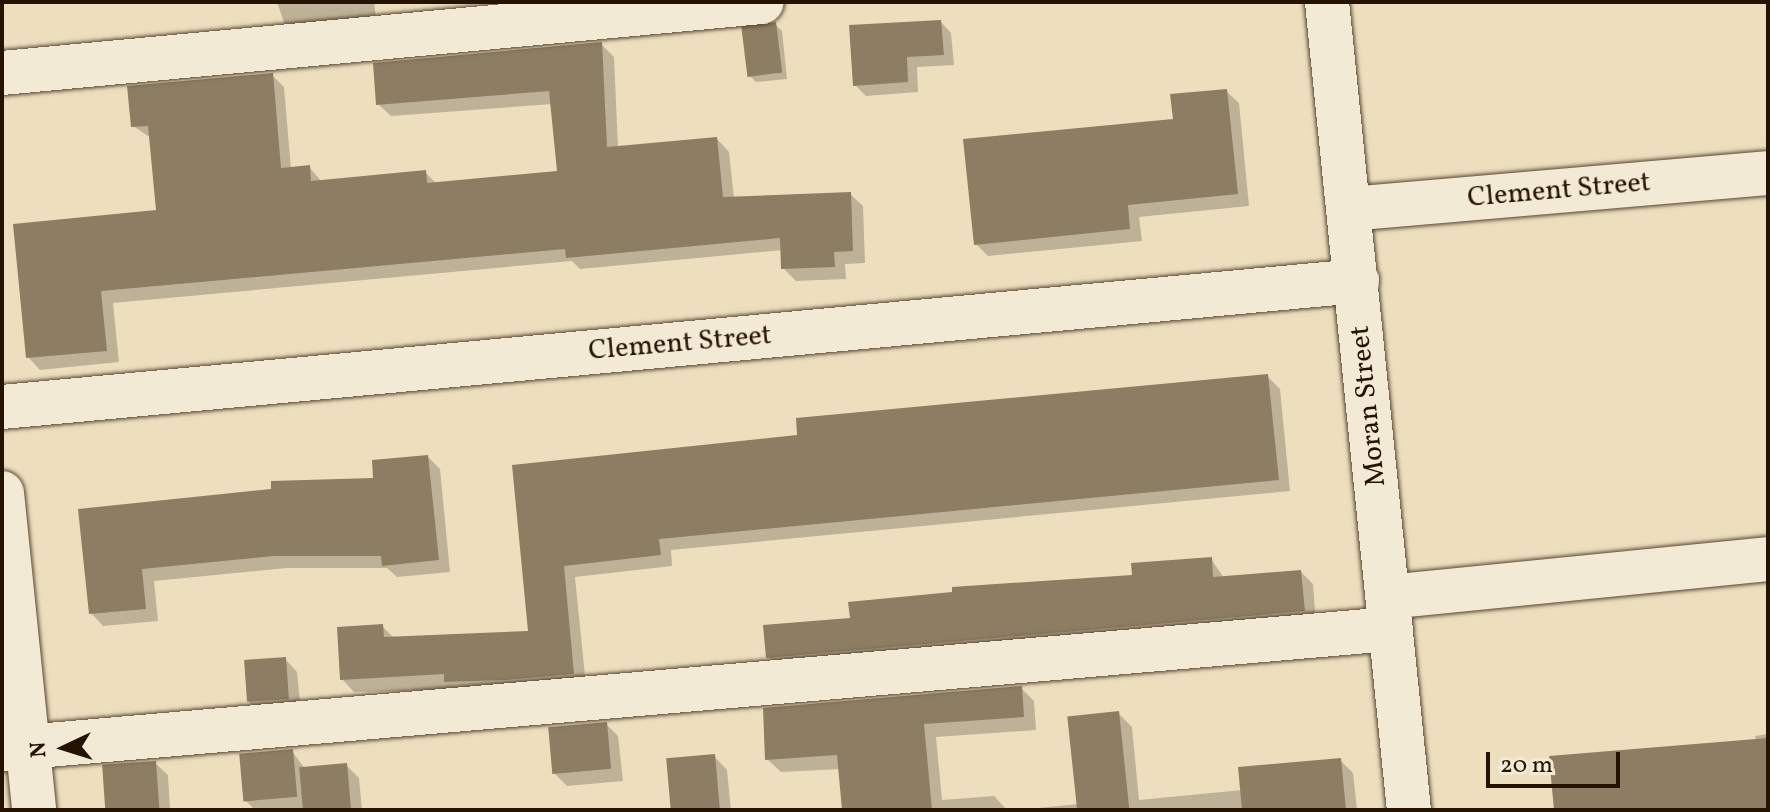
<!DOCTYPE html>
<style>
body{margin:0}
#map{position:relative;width:1770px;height:812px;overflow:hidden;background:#eddfbe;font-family:Vollkorn,serif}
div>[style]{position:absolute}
.shadow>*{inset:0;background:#0003}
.building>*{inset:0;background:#8d7d63;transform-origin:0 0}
.roads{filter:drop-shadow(0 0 2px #574530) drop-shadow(0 0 2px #574530)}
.minor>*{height:44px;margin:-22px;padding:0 22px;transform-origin:22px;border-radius:22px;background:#f3ead5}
span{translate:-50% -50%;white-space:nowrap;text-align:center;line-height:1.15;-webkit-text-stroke:7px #f3ead5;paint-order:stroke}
.street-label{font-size:28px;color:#251200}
.frame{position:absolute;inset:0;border:4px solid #251200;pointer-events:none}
.north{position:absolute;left:24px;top:708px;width:80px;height:80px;-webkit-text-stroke:6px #f3ead5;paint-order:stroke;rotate:266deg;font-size:22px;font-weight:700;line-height:32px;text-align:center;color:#251200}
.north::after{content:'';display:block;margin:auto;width:28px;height:36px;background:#251200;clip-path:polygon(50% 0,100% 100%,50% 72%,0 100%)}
.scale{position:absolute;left:1486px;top:752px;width:134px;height:36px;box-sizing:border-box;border:4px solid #251200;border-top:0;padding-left:10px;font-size:24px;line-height:28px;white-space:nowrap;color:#251200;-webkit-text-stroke:6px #f3ead5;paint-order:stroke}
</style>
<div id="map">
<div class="shadow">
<i style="clip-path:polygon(277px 2px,374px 2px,376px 17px,285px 25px)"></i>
<i style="clip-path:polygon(941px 22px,951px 33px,954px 65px,917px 67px,918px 92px,866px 96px,855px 85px)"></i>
<i style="clip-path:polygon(776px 25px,782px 31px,787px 79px,756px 82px,750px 76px)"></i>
<i style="clip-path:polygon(601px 44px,614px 57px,618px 148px,717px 139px,729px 152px,734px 198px,850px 194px,863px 206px,865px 263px,845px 264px,846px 279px,796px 281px,783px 268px,783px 250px,580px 269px,572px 261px,113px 303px,119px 362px,40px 370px,28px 357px,158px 212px,151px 138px,133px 126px,272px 75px,284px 87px,291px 169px,309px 167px,322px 182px,425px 172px,437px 184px,559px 173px,553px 104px,391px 116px,378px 104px)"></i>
<i style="clip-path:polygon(1226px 91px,1239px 103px,1249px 206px,1139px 217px,1142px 241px,988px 256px,976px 244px)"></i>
<i style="clip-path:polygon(1267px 376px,1280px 389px,1290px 491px,671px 550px,672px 566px,575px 577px,586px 686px,354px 692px,342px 679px,382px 626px,395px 639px,530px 633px,514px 466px,800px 437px)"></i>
<i style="clip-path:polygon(428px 457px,440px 469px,450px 572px,397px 577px,387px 568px,287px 568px,154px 581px,158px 621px,103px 626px,91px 613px,80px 511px,376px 480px)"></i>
<i style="clip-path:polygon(1211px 559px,1224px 578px,1301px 572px,1313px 584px,1316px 623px,780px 669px,768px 657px,852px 619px,954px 593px,1134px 577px)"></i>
<i style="clip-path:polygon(285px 659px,297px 672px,301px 711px,262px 714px,249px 702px)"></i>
<i style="clip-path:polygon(1021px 688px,1034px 701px,1036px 730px,936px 737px,942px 800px,994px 796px,1007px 810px,844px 810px,840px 769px,781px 772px,767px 759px)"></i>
<i style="clip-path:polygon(1118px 713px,1132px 727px,1139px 800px,1242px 790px,1340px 760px,1353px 773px,1357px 810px,1018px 810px,1078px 804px)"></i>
<i style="clip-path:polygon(606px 724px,618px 736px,623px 781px,567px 786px,554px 773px)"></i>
<i style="clip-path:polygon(1768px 734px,1768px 810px,1556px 810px,1756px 741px,1755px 736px)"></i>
<i style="clip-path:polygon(292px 751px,305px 769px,346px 765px,359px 778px,362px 810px,255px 810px,246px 801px)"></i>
<i style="clip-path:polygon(714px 756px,727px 770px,731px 810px,673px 810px)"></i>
<i style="clip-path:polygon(155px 763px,168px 775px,170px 810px,107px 810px,104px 767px)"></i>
</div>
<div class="building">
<i style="clip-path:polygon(941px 20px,944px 55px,907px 57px,908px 82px,853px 86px,849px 25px)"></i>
<i style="left:776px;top:22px;width:51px;height:35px;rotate:83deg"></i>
<i style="clip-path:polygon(602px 42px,607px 147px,717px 137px,723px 197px,851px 192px,853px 251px,834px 252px,835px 267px,781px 269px,780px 238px,566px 258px,565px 249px,101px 291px,107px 351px,26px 358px,13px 224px,156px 210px,148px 126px,131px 127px,127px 86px,273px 73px,281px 168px,310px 165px,311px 181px,426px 170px,427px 183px,557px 171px,549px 91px,376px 105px,373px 63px)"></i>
<i style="clip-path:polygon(1227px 89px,1238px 194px,1128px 205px,1130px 229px,974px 245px,963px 139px,1173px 119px,1170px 94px)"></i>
<i style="clip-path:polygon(1268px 374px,1279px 480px,659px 539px,661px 555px,564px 566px,574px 674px,505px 680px,444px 682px,444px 674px,340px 680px,337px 627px,383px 624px,384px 637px,528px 631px,512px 465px,797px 435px,796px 418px)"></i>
<i style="clip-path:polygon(428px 455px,439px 560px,382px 566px,381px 556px,273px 556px,142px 569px,146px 609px,89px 614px,78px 509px,271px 489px,271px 481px,373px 478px,372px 460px)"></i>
<i style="clip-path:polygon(1212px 557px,1213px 577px,1301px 570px,1305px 611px,766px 658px,763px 625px,850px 618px,848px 602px,952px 592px,952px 587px,1132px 575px,1131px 563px)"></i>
<i style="left:286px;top:657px;width:42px;height:42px;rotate:86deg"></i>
<i style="clip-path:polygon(1022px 686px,1024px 717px,924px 724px,932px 810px,842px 810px,837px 755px,765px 760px,763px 708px)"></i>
<i style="left:1119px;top:711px;width:100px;height:52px;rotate:84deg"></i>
<i style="left:607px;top:722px;width:47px;height:59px;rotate:85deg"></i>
<i style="clip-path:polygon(1768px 738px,1768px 810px,1554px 810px,1549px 756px)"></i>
<i style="left:293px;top:749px;width:48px;height:54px;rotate:85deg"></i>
<i style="left:715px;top:754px;width:56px;height:49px;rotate:85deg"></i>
<i style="clip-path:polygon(1341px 758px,1346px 810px,1242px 810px,1238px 767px)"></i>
<i style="left:156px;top:761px;width:47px;height:54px;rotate:86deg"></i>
<i style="left:347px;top:763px;width:47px;height:48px;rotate:85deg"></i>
</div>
<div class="roads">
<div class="minor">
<i style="left:1327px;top:2px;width:812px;rotate:84.21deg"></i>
<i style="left:2px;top:73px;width:763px;rotate:-5.34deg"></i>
<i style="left:1349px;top:209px;width:421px;rotate:-4.9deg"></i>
<i style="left:2px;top:407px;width:1361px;rotate:-5.31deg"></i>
<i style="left:2px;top:493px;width:319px;rotate:84.2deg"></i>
<i style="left:1388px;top:597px;width:382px;rotate:-5.7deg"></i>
<i style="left:2px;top:749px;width:1394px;rotate:-4.94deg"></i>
</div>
</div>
<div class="street-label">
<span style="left:1559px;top:191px;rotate:-5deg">Clement Street</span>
<span style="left:680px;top:344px;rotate:-5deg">Clement Street</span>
<span style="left:1369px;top:406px;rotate:-96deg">Moran Street</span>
</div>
<div class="frame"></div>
<div class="north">N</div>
<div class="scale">20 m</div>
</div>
